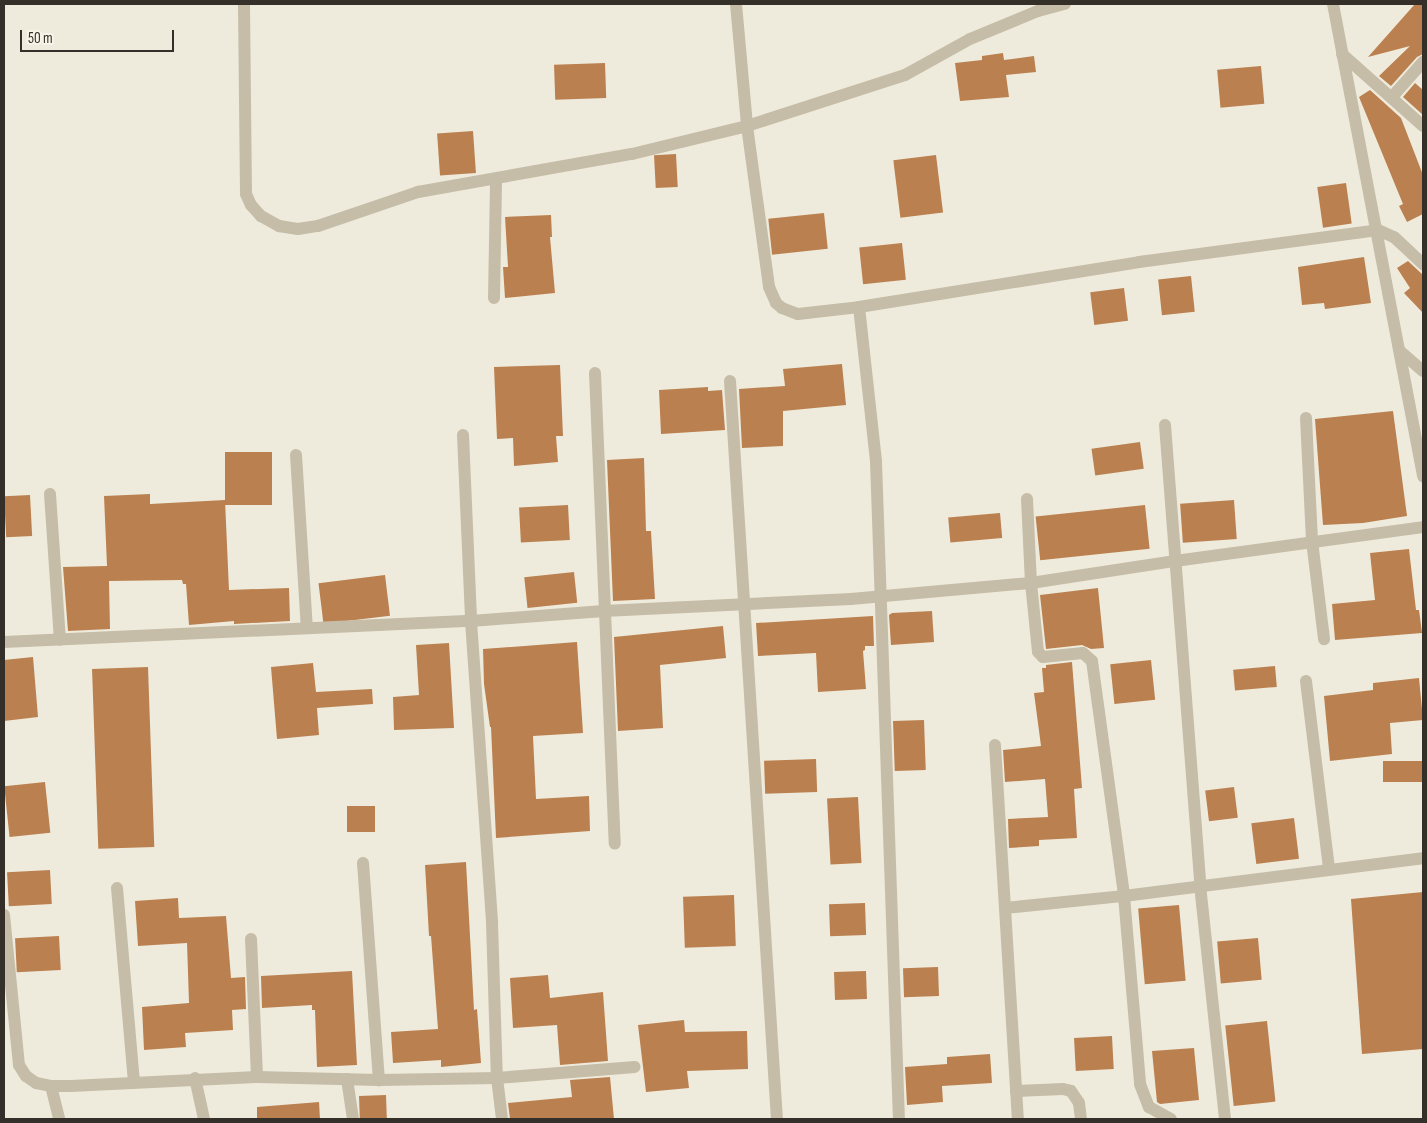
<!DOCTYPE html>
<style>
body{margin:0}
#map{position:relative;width:1427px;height:1123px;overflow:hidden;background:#efebdc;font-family:"Sofia Sans Condensed",sans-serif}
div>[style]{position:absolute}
.building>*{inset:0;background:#bb804f;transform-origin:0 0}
.minor>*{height:12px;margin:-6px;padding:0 6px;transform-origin:6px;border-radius:6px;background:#c6bda9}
span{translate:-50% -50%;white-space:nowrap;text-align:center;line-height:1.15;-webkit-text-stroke:4px #f8f4e8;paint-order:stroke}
.frame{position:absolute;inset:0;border:5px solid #342f28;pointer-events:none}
.scale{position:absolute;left:20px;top:30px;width:154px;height:22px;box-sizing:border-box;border:2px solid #342f28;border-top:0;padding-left:6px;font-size:15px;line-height:18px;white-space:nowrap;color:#342f28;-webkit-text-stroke:4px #f8f4e8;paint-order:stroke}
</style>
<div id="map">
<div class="building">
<i style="clip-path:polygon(1415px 4px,1423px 4px,1423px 54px,1417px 57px,1391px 86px,1379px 76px,1410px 46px,1368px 57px)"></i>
<i style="clip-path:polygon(1003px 53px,1004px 60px,1034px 56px,1036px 72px,1006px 75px,1009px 97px,960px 101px,955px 63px,982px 60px,982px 56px)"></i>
<i style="left:605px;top:63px;width:35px;height:51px;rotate:88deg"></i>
<i style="left:1261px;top:66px;width:38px;height:44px;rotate:85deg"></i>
<i style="clip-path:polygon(1415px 83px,1423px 90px,1423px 115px,1403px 97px)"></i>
<i style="clip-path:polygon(1370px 90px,1401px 118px,1423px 175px,1423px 214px,1407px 222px,1399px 206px,1403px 204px,1359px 97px)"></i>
<i style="left:473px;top:131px;width:42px;height:36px;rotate:86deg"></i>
<i style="left:676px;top:154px;width:33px;height:22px;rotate:87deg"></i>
<i style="left:936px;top:155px;width:58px;height:43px;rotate:83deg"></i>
<i style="left:1346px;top:183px;width:41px;height:29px;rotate:82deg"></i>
<i style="left:824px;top:213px;width:36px;height:56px;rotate:84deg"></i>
<i style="clip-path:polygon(551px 215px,552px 237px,550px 237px,555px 293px,505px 298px,503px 267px,508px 267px,505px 217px)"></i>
<i style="left:902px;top:243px;width:37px;height:43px;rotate:84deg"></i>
<i style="clip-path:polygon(1364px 257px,1371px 303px,1325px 309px,1324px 303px,1302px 305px,1298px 267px)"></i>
<i style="clip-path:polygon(1408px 261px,1423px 275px,1423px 313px,1404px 293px,1410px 288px,1397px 268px)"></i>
<i style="left:1191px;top:276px;width:36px;height:33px;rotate:84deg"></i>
<i style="left:1124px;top:288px;width:33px;height:34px;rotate:83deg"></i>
<i style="clip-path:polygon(842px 364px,846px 405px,783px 411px,783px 446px,742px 448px,739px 389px,785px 386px,783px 369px)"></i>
<i style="clip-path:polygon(560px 365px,563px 436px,556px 436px,558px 462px,514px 466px,513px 438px,497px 439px,494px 367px)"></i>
<i style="clip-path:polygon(708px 387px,708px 391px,722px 390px,725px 430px,661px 434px,659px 390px)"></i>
<i style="clip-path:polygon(1393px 411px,1407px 516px,1363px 523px,1323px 525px,1315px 419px)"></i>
<i style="left:1140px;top:442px;width:27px;height:49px;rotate:82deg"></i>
<i style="left:272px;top:452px;width:53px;height:47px;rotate:90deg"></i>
<i style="clip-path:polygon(644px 458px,646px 531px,651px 531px,655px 599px,613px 601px,607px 460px)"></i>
<i style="clip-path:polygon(150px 494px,150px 504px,225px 500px,229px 590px,289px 588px,290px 621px,234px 624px,234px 621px,189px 625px,186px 584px,183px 584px,182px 580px,109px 581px,110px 629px,68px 631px,63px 567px,107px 566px,104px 496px)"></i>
<i style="left:30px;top:495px;width:41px;height:26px;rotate:87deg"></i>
<i style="left:1234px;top:500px;width:39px;height:54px;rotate:86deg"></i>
<i style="left:568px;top:505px;width:35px;height:49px;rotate:87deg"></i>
<i style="left:1145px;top:505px;width:44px;height:110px;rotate:84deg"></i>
<i style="left:1000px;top:513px;width:25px;height:52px;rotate:85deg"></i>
<i style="clip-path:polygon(1409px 549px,1416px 610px,1419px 610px,1422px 633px,1335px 640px,1332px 604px,1375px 600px,1370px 553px)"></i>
<i style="left:574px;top:572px;width:31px;height:50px;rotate:84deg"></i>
<i style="left:385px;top:575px;width:41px;height:67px;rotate:83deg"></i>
<i style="clip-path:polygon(1098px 588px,1104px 648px,1091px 649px,1082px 645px,1046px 649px,1040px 595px)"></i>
<i style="clip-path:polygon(932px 611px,934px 642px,891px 645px,889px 615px,892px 613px)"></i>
<i style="clip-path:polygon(873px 616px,874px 646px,865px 646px,865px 650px,863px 651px,866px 689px,818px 692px,816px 653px,758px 656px,756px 623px)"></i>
<i style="clip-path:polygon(723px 626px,726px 658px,660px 665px,663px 728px,618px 731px,614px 637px)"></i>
<i style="clip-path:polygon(577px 642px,583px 733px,533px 736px,536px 799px,589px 796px,590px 831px,496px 838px,491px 727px,490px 727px,484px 684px,483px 649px)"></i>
<i style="clip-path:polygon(449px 643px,454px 728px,394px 730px,393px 697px,419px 695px,416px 645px)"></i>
<i style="clip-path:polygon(33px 657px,38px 717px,4px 721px,4px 660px)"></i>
<i style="left:1151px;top:660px;width:40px;height:41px;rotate:84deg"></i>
<i style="clip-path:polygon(1072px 662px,1082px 788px,1074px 789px,1077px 838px,1039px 840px,1039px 846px,1009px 848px,1008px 819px,1048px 817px,1045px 779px,1005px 782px,1003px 750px,1041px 746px,1034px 693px,1044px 692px,1042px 668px,1046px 668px,1046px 665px)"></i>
<i style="clip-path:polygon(313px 663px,316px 692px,372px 689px,373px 704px,317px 708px,319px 735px,277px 739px,271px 667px)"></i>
<i style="left:1275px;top:666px;width:21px;height:42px;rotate:85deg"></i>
<i style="left:148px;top:667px;width:180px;height:56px;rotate:88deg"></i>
<i style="clip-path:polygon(1419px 678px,1423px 720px,1390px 723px,1392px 754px,1330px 761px,1324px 696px,1373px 690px,1373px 683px)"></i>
<i style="left:924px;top:720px;width:50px;height:31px;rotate:88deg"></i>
<i style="left:816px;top:759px;width:33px;height:52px;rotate:88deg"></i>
<i style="left:1423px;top:761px;width:21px;height:40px;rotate:90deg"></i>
<i style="left:45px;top:782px;width:51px;height:41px;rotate:84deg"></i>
<i style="left:1234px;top:787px;width:31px;height:29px;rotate:83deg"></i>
<i style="left:858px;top:797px;width:66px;height:31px;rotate:87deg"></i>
<i style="left:375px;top:806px;width:26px;height:28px;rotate:90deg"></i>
<i style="left:1294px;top:818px;width:41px;height:43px;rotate:83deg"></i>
<i style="clip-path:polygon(466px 862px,474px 1010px,477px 1009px,481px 1063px,441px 1067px,441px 1060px,393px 1063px,391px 1032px,438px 1029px,431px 936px,429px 936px,425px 865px)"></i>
<i style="left:50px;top:870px;width:34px;height:43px;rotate:87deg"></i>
<i style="clip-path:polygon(1423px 892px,1423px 1049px,1362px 1054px,1351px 899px)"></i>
<i style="left:734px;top:895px;width:51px;height:51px;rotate:88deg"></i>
<i style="clip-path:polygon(178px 898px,179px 918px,226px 916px,231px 978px,245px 977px,246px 1009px,232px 1010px,233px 1030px,185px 1033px,186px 1047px,144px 1050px,142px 1007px,189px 1003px,187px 943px,138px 946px,135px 901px)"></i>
<i style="left:865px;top:903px;width:32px;height:36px;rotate:88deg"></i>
<i style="left:1179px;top:905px;width:76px;height:41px;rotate:85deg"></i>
<i style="left:59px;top:936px;width:34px;height:44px;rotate:87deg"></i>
<i style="left:1258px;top:938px;width:42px;height:41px;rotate:85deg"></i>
<i style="left:938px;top:967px;width:29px;height:35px;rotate:88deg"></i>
<i style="clip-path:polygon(352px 971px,357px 1065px,317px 1067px,315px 1010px,312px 1010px,312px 1005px,262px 1008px,261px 976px)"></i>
<i style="left:866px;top:971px;width:28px;height:32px;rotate:88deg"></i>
<i style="clip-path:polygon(548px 975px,550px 998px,603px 992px,608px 1061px,560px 1065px,557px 1025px,513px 1028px,510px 978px)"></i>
<i style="clip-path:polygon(684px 1020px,685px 1032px,747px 1031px,748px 1069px,687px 1071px,689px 1088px,646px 1092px,638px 1025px)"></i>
<i style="left:1267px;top:1021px;width:81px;height:42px;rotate:84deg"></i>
<i style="left:1112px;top:1036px;width:33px;height:38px;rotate:87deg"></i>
<i style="clip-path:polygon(1194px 1048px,1199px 1100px,1160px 1104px,1157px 1102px,1152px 1051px)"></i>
<i style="clip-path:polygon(990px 1054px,992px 1083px,942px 1086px,943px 1102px,907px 1105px,905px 1067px,947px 1064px,947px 1057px)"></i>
<i style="clip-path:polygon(610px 1077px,614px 1119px,510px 1119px,508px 1103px,572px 1097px,570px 1080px)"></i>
<i style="left:386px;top:1095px;width:24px;height:27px;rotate:88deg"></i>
<i style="clip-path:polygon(319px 1102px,320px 1119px,257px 1119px,257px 1107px)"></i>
</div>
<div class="minor">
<i style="left:244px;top:4px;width:190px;rotate:89.4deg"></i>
<i style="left:246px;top:194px;width:12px;rotate:66deg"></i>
<i style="left:251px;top:205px;width:15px;rotate:48deg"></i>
<i style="left:261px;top:216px;width:21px;rotate:29deg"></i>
<i style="left:279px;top:226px;width:19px;rotate:9deg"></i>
<i style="left:298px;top:229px;width:20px;rotate:-9deg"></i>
<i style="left:318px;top:226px;width:106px;rotate:-18.8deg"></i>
<i style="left:418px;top:192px;width:217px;rotate:-10.1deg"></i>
<i style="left:632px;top:154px;width:118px;rotate:-13.7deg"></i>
<i style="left:747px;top:126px;width:166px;rotate:-17.9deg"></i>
<i style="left:905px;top:75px;width:74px;rotate:-29deg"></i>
<i style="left:970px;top:39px;width:74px;rotate:-22.4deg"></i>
<i style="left:1038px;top:11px;width:28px;rotate:-15deg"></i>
<i style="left:736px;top:4px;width:122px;rotate:84.8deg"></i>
<i style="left:747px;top:126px;width:162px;rotate:82.2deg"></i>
<i style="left:769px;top:287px;width:17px;rotate:66deg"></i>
<i style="left:776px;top:303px;width:8px;rotate:40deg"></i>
<i style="left:782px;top:308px;width:17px;rotate:21deg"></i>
<i style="left:798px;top:314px;width:61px;rotate:-6.5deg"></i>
<i style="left:859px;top:307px;width:284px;rotate:-9.1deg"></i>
<i style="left:1139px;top:262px;width:241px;rotate:-7.6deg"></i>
<i style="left:1378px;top:230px;width:17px;rotate:24deg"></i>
<i style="left:1394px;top:237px;width:40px;rotate:43deg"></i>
<i style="left:1333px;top:4px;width:481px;rotate:79.2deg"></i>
<i style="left:1342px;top:54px;width:108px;rotate:41.6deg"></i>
<i style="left:1392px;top:97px;width:47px;rotate:-48.5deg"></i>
<i style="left:494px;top:298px;width:119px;rotate:-89deg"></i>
<i style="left:859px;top:307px;width:156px;rotate:83.7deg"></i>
<i style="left:876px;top:462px;width:657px;rotate:88deg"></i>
<i style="left:1401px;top:352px;width:29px;rotate:41deg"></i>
<i style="left:595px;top:373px;width:471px;rotate:87.6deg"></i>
<i style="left:730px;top:381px;width:739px;rotate:86.36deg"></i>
<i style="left:1306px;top:418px;width:123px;rotate:87.2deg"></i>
<i style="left:1312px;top:541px;width:99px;rotate:83deg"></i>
<i style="left:1165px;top:425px;width:461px;rotate:85.6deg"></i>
<i style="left:1200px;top:885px;width:235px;rotate:83.9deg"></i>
<i style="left:463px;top:435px;width:186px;rotate:87.5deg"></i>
<i style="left:471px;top:621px;width:303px;rotate:86deg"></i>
<i style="left:492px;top:923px;width:155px;rotate:88.2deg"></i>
<i style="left:497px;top:1078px;width:41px;rotate:83deg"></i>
<i style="left:296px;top:455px;width:173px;rotate:86.4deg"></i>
<i style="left:50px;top:494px;width:146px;rotate:86.1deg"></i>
<i style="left:1027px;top:499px;width:84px;rotate:87.3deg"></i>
<i style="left:1031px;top:583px;width:69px;rotate:84.2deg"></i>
<i style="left:1038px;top:652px;width:7px;rotate:45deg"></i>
<i style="left:1043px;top:657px;width:40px;rotate:-5.7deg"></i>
<i style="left:1083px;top:653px;width:12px;rotate:42deg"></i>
<i style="left:1092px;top:661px;width:237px;rotate:82.2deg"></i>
<i style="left:1124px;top:896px;width:189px;rotate:85.1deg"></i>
<i style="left:1140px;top:1084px;width:25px;rotate:69deg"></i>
<i style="left:1149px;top:1107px;width:25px;rotate:29deg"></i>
<i style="left:4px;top:642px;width:467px;rotate:-2.6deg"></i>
<i style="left:471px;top:621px;width:133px;rotate:-4.3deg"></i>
<i style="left:604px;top:611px;width:247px;rotate:-2.8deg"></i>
<i style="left:851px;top:599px;width:181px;rotate:-5.1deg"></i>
<i style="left:1031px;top:583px;width:146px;rotate:-8.7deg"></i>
<i style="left:1175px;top:561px;width:250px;rotate:-7.8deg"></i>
<i style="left:1306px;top:681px;width:189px;rotate:83deg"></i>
<i style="left:995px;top:745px;width:375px;rotate:86.5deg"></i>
<i style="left:363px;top:863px;width:218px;rotate:85.8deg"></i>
<i style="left:117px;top:888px;width:195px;rotate:85deg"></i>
<i style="left:1005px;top:908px;width:120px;rotate:-5.8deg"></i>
<i style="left:1124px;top:896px;width:301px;rotate:-7.2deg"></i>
<i style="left:4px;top:915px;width:151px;rotate:84.3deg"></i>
<i style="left:19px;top:1065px;width:13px;rotate:58deg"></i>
<i style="left:26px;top:1076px;width:12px;rotate:35deg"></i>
<i style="left:36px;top:1083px;width:15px;rotate:11deg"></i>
<i style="left:51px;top:1086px;width:20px"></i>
<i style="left:71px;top:1086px;width:186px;rotate:-2.8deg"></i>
<i style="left:257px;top:1077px;width:122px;rotate:1.4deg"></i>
<i style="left:379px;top:1080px;width:118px;rotate:-1deg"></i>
<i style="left:497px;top:1078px;width:138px;rotate:-4.6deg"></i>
<i style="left:251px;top:939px;width:138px;rotate:87.5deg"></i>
<i style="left:195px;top:1078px;width:42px;rotate:77.6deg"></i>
<i style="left:347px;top:1079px;width:40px;rotate:81.5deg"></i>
<i style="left:51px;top:1086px;width:34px;rotate:76deg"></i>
<i style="left:1016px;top:1091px;width:47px;rotate:-2.4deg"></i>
<i style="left:1063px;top:1089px;width:8px;rotate:14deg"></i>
<i style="left:1071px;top:1091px;width:14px;rotate:56deg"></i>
<i style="left:1079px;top:1103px;width:16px;rotate:83deg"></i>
</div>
<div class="frame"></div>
<div class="scale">50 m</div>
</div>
